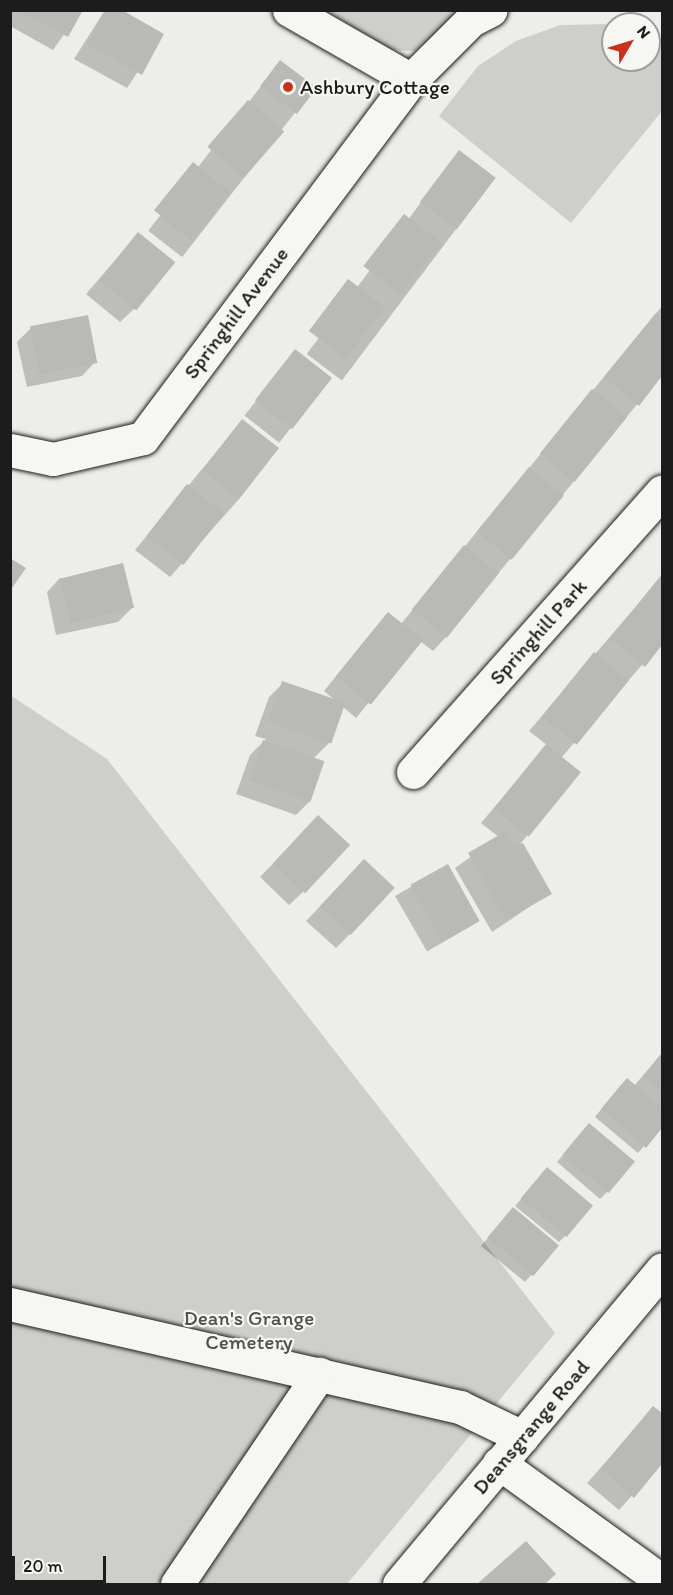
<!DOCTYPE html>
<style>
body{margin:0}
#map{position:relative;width:673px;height:1595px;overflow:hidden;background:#edede9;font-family:Itim,sans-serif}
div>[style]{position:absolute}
.green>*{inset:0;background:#cececb}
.shadow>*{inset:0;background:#0003;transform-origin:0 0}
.building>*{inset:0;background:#b9b9b6;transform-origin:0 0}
.roads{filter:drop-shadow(0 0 2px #1c1c1c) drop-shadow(0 0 2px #1c1c1c)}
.minor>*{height:33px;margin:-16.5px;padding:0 16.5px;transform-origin:16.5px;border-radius:16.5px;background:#f6f6f2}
.major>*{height:33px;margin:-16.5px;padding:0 16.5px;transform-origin:16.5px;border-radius:16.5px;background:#f6f6f2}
.dots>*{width:16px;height:16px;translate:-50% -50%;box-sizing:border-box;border:3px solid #f6f6f2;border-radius:50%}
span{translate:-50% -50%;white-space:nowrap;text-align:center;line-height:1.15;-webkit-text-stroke:4.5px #f6f6f2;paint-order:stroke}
.poi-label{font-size:21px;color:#1c1c1c}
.left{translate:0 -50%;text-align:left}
.street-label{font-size:21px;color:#1c1c1c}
.park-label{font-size:21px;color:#515151}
.frame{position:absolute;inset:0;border:12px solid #1c1c1c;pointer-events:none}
.north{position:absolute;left:601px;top:12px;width:60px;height:60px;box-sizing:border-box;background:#f6f6f2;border:2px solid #9f9f9c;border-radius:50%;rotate:52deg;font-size:16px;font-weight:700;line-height:24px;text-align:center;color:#1c1c1c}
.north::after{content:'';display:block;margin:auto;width:21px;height:27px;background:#c8321e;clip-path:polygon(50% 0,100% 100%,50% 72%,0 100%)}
.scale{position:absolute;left:12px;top:1556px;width:94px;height:27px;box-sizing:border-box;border:3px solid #1c1c1c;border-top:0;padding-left:8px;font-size:18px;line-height:21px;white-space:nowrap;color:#1c1c1c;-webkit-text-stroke:4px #f6f6f2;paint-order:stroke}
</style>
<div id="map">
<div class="green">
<i style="clip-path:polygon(326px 11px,463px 11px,415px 51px,392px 50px)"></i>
<i style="clip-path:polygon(613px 24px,613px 60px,649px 60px,649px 36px,662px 43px,662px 111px,571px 223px,439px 116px,478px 66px,516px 41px,560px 25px)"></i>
<i style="clip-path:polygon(10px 695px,107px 759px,555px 1333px,347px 1584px,11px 1584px)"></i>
</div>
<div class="shadow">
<i style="clip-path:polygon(10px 10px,81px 10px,53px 50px,10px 26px)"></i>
<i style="clip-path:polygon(105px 10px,119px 10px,162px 35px,127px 88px,74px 59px)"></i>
<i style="left:280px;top:62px;width:43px;height:214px;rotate:38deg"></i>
<i style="left:459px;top:152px;width:44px;height:253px;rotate:37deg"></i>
<i style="clip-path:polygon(138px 234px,134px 309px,120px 322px,86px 294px)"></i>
<i style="clip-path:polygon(662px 306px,662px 374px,446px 637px,433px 651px,420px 641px,356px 718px,342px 706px,329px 743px,313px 759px,310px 801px,296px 815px,236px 794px,250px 755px,266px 739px,255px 736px,269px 697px,283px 683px,336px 701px,324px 691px,375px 628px,388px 614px,401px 624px)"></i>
<i style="clip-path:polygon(31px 328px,95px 362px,82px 376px,27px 387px,17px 342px)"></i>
<i style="left:295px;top:351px;width:44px;height:82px;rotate:38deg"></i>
<i style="clip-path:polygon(242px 421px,239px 499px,170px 577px,135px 550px)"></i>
<i style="clip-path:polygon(662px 576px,662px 642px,561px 758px,579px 772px,521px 843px,550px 893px,492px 932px,455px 868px,499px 837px,481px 823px,547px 745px,529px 731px)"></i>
<i style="clip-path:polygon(60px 578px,132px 608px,118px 622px,56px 635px,47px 592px)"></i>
<i style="clip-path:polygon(305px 831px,303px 892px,289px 905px,260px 877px)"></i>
<i style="left:447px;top:866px;width:64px;height:60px;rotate:60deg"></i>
<i style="clip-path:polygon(351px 874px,349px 935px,336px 948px,306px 921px)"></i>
<i style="clip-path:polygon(662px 1053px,662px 1126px,638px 1153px,595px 1117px,620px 1086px,634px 1086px)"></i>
<i style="clip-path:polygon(582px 1132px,607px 1192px,600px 1199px,557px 1162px)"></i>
<i style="clip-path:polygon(541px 1176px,565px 1236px,559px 1242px,515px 1206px)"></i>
<i style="clip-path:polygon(507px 1215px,557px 1245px,525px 1282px,481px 1246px)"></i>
<i style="clip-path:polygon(654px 1408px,662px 1415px,662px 1462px,619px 1510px,587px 1483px)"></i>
<i style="clip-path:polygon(526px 1543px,554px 1574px,543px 1584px,480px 1584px)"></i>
</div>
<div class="building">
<i style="clip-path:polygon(20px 10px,83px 10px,68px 37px)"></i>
<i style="clip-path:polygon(106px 10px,122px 10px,164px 34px,142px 75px,87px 45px)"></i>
<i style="left:280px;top:60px;width:46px;height:33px;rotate:37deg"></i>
<i style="left:248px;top:100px;width:48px;height:62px;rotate:41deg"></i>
<i style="left:459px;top:150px;width:46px;height:65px;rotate:37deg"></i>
<i style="left:193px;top:162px;width:48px;height:62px;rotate:39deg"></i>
<i style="left:404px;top:214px;width:47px;height:66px;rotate:38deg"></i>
<i style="left:138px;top:232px;width:48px;height:62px;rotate:39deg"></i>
<i style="left:348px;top:279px;width:46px;height:65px;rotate:37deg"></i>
<i style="clip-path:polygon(656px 313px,662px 318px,662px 376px,639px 406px,604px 377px)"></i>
<i style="left:88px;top:315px;width:49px;height:59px;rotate:79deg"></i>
<i style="left:295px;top:349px;width:47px;height:65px;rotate:38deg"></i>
<i style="left:592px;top:389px;width:45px;height:83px;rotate:39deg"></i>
<i style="left:242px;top:419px;width:47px;height:65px;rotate:38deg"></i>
<i style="left:529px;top:467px;width:45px;height:83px;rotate:39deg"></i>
<i style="left:187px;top:484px;width:47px;height:66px;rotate:38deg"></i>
<i style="left:464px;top:545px;width:45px;height:83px;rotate:39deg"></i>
<i style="clip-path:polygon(10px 558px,26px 568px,10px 591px)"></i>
<i style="left:123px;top:563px;width:46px;height:65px;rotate:76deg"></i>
<i style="clip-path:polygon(662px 574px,662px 645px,645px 667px,610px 639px)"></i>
<i style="left:388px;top:612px;width:45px;height:83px;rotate:39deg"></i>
<i style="left:594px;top:652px;width:45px;height:83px;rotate:39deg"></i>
<i style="left:282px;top:681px;width:67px;height:43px;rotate:19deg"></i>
<i style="left:263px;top:740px;width:65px;height:43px;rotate:19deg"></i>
<i style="left:546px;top:744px;width:45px;height:83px;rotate:39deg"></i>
<i style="left:318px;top:815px;width:44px;height:66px;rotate:43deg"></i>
<i style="clip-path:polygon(506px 831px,514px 847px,523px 843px,552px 894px,506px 920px,468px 853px)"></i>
<i style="left:364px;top:859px;width:42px;height:65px;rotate:43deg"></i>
<i style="left:448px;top:864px;width:65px;height:43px;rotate:61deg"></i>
<i style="clip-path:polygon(662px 1053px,662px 1091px,644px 1075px)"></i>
<i style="clip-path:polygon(627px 1078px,662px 1108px,662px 1128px,646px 1148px,601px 1109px)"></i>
<i style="left:589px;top:1123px;width:60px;height:41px;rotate:40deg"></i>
<i style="left:547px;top:1167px;width:60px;height:41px;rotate:40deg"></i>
<i style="left:513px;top:1207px;width:60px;height:40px;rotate:40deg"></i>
<i style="clip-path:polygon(653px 1406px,662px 1413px,662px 1464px,634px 1498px,600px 1469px)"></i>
<i style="clip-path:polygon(526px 1541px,556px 1574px,545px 1584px,477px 1584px)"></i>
</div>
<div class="roads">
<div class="minor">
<i style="left:289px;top:10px;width:141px;rotate:29.8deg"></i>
<i style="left:10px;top:450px;width:44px;rotate:11.8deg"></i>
<i style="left:53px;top:459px;width:92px;rotate:-13.1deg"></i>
<i style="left:143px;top:438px;width:447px;rotate:-53.2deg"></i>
<i style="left:411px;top:80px;width:85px;rotate:-45deg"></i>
<i style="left:471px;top:20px;width:22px;rotate:-27deg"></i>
<i style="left:413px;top:772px;width:375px;rotate:-48.4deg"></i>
<i style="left:10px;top:1304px;width:462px;rotate:12.9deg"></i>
<i style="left:460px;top:1407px;width:69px;rotate:25.8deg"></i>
<i style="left:499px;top:1463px;width:201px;rotate:35.9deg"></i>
<i style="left:177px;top:1584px;width:254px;rotate:-55.9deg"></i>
</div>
<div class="major">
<i style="left:399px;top:1584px;width:410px;rotate:-50.1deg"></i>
</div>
</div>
<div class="dots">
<i style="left:288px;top:87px;background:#c8321e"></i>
</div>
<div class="poi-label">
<span class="left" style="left:300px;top:87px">Ashbury Cottage</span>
</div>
<div class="street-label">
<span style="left:236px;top:313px;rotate:-53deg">Springhill Avenue</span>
<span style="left:538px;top:632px;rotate:-48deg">Springhill Park</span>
<span style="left:531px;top:1427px;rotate:-50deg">Deansgrange Road</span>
</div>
<div class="park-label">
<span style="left:249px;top:1330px">Dean's Grange<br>Cemetery</span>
</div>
<div class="frame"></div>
<div class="north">N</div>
<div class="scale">20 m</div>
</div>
